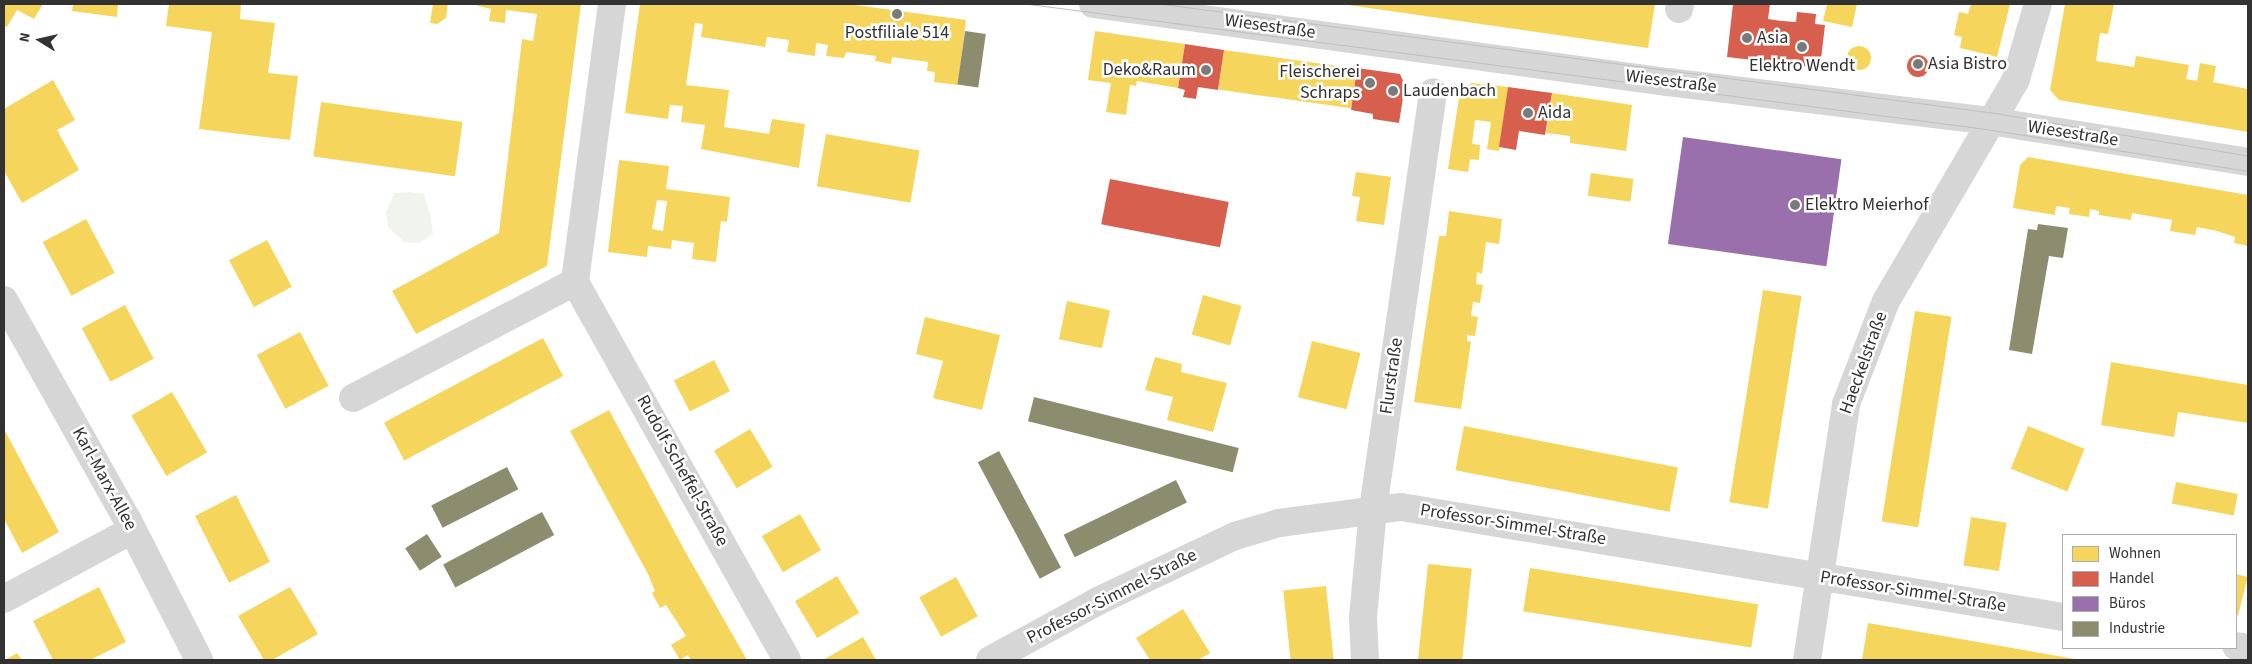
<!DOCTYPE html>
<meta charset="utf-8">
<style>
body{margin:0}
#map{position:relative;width:2252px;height:664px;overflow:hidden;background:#fff;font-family:"Source Sans 3",sans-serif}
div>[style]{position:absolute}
.green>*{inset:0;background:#f1f4ec}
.homes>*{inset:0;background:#f6d55c;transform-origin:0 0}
.round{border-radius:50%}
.shops>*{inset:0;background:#d6604d;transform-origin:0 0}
.offices>*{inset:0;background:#9970ab;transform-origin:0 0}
.industry>*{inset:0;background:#8c8c6e;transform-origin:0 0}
.minor>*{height:28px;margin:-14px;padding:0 14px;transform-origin:14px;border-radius:14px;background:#d6d6d6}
.tram>*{height:1px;margin:-0.5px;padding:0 0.5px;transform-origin:0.5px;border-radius:0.5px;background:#bebebe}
.dots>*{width:14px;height:14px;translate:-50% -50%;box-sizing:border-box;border:2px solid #fff;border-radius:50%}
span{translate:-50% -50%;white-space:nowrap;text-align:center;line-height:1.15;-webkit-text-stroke:5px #fff;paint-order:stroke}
.street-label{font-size:18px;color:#323232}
.poi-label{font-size:18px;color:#323232}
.left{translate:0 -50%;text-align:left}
.right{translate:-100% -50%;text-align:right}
.frame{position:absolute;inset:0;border:5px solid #323232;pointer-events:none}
.legend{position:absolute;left:2062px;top:534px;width:175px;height:115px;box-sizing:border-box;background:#fff;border:1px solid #adadad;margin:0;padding:6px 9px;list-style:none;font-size:15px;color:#323232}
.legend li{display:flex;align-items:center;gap:10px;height:25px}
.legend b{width:25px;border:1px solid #adadad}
.north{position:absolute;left:15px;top:15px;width:50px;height:50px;-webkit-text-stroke:4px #fff;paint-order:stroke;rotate:280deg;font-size:14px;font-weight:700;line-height:20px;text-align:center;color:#323232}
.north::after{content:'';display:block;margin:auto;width:18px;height:22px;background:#323232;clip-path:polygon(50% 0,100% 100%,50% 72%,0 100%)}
</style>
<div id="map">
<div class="green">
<i style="clip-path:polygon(409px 192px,424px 194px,430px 213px,433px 234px,419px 243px,404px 242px,388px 227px,386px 213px,394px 193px)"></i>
</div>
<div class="homes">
<i style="clip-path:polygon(4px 4px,43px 4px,34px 19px,17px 10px,7px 27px,4px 25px)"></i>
<i style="clip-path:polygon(73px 4px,118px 4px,117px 17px,72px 11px)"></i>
<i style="clip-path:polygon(169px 4px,241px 4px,240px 19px,275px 23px,268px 73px,298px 76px,290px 140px,199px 129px,212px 32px,166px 26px)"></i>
<i style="clip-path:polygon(433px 4px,448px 4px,446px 18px,437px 24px,430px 23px)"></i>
<i style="clip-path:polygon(471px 4px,581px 4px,547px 266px,416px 334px,392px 291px,499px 233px,522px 39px,533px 41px,537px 14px,506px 10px,505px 23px,489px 21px,491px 9px)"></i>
<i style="clip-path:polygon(640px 4px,848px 4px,966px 20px,958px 85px,934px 82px,935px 72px,927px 71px,928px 62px,892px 57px,891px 64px,875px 61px,876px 56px,846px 52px,844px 58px,826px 56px,828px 45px,816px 43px,815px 56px,787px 52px,789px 40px,767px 37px,765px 47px,701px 37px,703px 24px,695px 23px,686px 85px,729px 90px,724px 127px,769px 134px,772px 119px,805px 124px,799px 168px,701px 149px,705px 125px,681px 122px,683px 106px,670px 105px,668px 119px,625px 113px)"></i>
<i style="clip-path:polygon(1341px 4px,1655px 4px,1648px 48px)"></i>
<i style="clip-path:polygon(1827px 4px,1857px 4px,1852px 27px,1823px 21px)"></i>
<i style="clip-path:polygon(1971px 4px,2010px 4px,1997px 57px,1960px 48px,1962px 37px,1954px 35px,1959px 12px,1968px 14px)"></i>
<i style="clip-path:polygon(2065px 4px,2114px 4px,2108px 34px,2100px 33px,2096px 61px,2134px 67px,2136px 56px,2189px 65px,2186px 79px,2197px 81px,2200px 63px,2216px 66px,2213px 82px,2248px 89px,2248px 132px,2059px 100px,2050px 90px)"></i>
<i style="clip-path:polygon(1095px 31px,1185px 44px,1178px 88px,1137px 81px,1136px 86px,1130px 85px,1126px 115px,1106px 112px,1111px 83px,1088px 80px)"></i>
<i class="round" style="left:1847px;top:46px;width:24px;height:24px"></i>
<i style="left:1224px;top:50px;width:134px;height:40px;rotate:8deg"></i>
<i style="clip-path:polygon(53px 80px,75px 120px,57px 130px,79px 170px,22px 203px,4px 171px,4px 109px)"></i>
<i style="clip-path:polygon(1472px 83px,1508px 87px,1499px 151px,1487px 149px,1491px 122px,1475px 120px,1472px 144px,1480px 145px,1479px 160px,1470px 159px,1468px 172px,1448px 169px,1460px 91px)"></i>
<i style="clip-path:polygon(1552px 93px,1632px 105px,1626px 151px,1570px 143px,1570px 136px,1546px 133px)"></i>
<i style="left:321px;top:102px;width:143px;height:55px;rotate:8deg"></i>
<i style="left:826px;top:134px;width:95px;height:53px;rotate:10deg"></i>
<i style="clip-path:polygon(2028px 157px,2248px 195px,2248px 246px,2234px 243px,2235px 237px,2217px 231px,2197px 227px,2195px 235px,2170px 231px,2172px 220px,2132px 213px,2131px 220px,2099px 215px,2099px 211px,2090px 209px,2089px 217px,2069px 214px,2070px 208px,2056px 206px,2055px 215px,2013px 208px,2020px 165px)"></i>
<i style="clip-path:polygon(evenodd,619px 160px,669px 166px,666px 189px,730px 197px,727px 222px,721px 221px,716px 262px,692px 259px,694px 243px,672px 240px,671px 249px,648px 246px,647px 257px,608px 252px,619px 160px,657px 200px,667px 201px,663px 231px,652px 229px,657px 200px)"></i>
<i style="clip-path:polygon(1356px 172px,1391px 177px,1384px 225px,1356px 221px,1360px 197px,1352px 196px)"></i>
<i style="left:1591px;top:173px;width:43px;height:23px;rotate:8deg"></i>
<i style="clip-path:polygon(1449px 211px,1502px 219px,1499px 244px,1486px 242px,1482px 274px,1477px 272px,1476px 284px,1483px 285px,1480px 303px,1473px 302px,1471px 316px,1478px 317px,1475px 336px,1467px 335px,1467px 341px,1471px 342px,1461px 409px,1414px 402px,1439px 236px,1446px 236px)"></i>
<i style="left:86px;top:219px;width:61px;height:49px;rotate:62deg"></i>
<i style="left:267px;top:240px;width:53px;height:43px;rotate:62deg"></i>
<i style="left:1763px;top:290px;width:39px;height:215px;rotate:9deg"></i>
<i style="left:1203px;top:295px;width:40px;height:41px;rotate:16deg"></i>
<i style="left:1067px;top:301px;width:44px;height:39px;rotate:12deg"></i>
<i style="left:125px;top:305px;width:61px;height:49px;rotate:62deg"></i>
<i style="left:1915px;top:311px;width:37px;height:213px;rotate:9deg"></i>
<i style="clip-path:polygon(925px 317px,1000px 335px,982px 410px,933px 398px,943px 361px,916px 354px)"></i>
<i style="left:300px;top:332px;width:61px;height:49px;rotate:62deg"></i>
<i style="left:543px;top:338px;width:43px;height:180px;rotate:62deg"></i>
<i style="left:1312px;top:341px;width:50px;height:58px;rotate:14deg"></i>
<i style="clip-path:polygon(1155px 357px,1182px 364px,1181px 372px,1227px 383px,1213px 432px,1167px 420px,1173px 397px,1145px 390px)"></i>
<i style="left:714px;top:360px;width:35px;height:45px;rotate:63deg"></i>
<i style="clip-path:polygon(2111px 362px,2248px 385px,2248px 423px,2178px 412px,2174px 437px,2101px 425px)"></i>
<i style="left:172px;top:392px;width:70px;height:47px;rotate:60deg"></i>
<i style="clip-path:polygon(609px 410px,686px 553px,747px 660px,691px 660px,688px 655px,680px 660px,671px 645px,686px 636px,666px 605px,660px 608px,652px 593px,655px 591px,648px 574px,570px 431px)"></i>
<i style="left:1464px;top:426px;width:218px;height:45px;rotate:11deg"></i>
<i style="left:2028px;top:426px;width:61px;height:46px;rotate:22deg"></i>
<i style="clip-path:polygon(4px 429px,59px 532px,22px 553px,4px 519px)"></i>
<i style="left:750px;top:429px;width:44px;height:42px;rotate:59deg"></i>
<i style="left:2176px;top:482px;width:63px;height:22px;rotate:11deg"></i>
<i style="left:236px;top:495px;width:75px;height:46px;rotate:63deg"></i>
<i style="left:800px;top:514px;width:42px;height:44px;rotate:60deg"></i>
<i style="left:1971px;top:517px;width:36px;height:49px;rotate:9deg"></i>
<i style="left:1428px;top:564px;width:44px;height:96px;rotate:6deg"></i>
<i style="left:1530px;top:568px;width:231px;height:44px;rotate:9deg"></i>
<i style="left:2236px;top:574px;width:12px;height:40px;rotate:14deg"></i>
<i style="left:837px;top:576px;width:43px;height:49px;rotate:59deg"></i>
<i style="left:956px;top:577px;width:45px;height:42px;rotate:61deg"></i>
<i style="left:1326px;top:586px;width:74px;height:43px;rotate:84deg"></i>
<i style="clip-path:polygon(99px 587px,126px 642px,90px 660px,53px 660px,33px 621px)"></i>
<i style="clip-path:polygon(290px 587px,318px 634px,272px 660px,264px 660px,238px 616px)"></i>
<i style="clip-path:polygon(1183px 609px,1210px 653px,1198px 660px,1150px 660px,1136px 638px)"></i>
<i style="clip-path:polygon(1868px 623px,2075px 659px,2075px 660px,1862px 660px)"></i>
<i style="clip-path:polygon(863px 637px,876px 660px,823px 660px)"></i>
<i style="clip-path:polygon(17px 653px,22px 660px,5px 660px)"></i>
</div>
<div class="shops">
<i style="clip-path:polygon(1733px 4px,1770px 4px,1768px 19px,1782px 21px,1796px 22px,1797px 12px,1816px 14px,1815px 24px,1825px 25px,1820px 68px,1727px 57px)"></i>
<i style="clip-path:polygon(1185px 44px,1224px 50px,1218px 90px,1198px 87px,1196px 99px,1183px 97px,1185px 90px,1178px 88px)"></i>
<i class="round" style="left:1907px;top:55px;width:22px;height:22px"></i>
<i style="clip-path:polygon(1357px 68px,1400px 74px,1405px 85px,1399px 123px,1373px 119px,1373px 114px,1351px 110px)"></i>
<i style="clip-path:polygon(1508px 87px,1552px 93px,1545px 135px,1519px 131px,1516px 150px,1499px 147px)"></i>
<i style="left:1110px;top:179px;width:121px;height:46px;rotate:11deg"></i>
</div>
<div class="offices">
<i style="left:1683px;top:137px;width:160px;height:108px;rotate:8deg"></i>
</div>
<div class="industry">
<i style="left:965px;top:31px;width:21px;height:54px;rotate:8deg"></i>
<i style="clip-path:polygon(2038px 224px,2068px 228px,2063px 258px,2049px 256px,2032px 354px,2009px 350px,2028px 229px,2037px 230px)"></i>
<i style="left:1034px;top:397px;width:211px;height:25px;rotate:14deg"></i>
<i style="left:999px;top:451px;width:132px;height:24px;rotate:62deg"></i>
<i style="left:507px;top:467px;width:25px;height:85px;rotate:63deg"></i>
<i style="left:1176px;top:480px;width:25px;height:125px;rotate:64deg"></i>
<i style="left:542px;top:512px;width:26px;height:112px;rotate:62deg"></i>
<i style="left:427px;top:534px;width:27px;height:26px;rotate:57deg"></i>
</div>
<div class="minor">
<i style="left:612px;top:4px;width:280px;rotate:97.6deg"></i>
<i style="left:575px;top:282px;width:433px;rotate:60.7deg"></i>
<i style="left:1093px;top:4px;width:580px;rotate:7.73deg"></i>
<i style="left:1668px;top:82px;width:324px;rotate:6.9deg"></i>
<i style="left:1990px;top:121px;width:261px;rotate:9deg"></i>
<i style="left:1679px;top:9px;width:5px;rotate:-79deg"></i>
<i style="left:4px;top:300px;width:251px;rotate:60.7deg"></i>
<i style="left:127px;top:519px;width:158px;rotate:62.9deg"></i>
<i style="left:353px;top:398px;width:250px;rotate:-27.6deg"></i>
<i style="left:4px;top:599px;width:145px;rotate:-28.3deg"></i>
<i style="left:2236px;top:646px;width:12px;rotate:9deg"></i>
<i style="left:990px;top:660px;width:125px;rotate:-28.6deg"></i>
<i style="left:1100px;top:600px;width:149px;rotate:-25.4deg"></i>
<i style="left:1235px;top:536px;width:46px;rotate:-16.5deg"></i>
<i style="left:1279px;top:523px;width:123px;rotate:-7.5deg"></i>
<i style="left:1401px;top:507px;width:671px;rotate:9.43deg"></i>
<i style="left:1365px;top:660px;width:43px;rotate:-92.7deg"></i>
<i style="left:1363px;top:617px;width:108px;rotate:-84.7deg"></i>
<i style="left:1373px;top:509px;width:421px;rotate:-81.8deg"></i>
<i style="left:1807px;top:660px;width:259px;rotate:-81.3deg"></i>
<i style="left:1846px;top:404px;width:110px;rotate:-68.8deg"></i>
<i style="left:1886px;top:301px;width:257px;rotate:-59.6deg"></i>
<i style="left:2016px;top:79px;width:78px;rotate:-73.7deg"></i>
</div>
<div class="tram">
<i style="left:1029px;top:4px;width:965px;rotate:7.44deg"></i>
<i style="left:1986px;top:129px;width:265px;rotate:9.1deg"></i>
<i style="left:1163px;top:4px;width:839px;rotate:7.46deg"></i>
<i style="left:1995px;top:113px;width:257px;rotate:9.6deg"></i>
</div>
<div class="dots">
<i style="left:897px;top:14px;background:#7a7a7a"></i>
<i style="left:1747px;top:38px;background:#7a7a7a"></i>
<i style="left:1802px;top:47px;background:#7a7a7a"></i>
<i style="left:1918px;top:64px;background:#7a7a7a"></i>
<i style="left:1206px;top:70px;background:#7a7a7a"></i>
<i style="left:1370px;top:83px;background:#7a7a7a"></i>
<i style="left:1393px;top:91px;background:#7a7a7a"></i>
<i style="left:1528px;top:113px;background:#7a7a7a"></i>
<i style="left:1795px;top:205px;background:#7a7a7a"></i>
</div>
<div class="street-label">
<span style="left:1270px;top:27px;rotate:8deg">Wiesestraße</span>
<span style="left:1671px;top:82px;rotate:7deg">Wiesestraße</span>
<span style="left:2073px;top:134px;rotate:9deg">Wiesestraße</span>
<span style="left:1864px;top:363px;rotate:-70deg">Haeckelstraße</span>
<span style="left:1392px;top:376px;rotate:-82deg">Flurstraße</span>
<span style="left:682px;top:471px;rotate:61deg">Rudolf-Scheffel-Straße</span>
<span style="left:104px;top:479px;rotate:61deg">Karl-Marx-Allee</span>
<span style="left:1513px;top:525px;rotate:9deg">Professor-Simmel-Straße</span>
<span style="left:1913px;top:592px;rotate:9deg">Professor-Simmel-Straße</span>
<span style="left:1112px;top:597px;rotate:-27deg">Professor-Simmel-Straße</span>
</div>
<div class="poi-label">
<span style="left:897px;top:33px">Postfiliale 514</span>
<span class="left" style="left:1757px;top:38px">Asia</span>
<span class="left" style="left:1928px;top:64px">Asia Bistro</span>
<span style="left:1802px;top:66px">Elektro Wendt</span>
<span class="right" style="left:1196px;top:70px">Deko&amp;Raum</span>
<span class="right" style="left:1360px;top:83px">Fleischerei<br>Schraps</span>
<span class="left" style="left:1403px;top:91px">Laudenbach</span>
<span class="left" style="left:1538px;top:113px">Aida</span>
<span class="left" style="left:1805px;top:205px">Elektro Meierhof</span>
</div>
<div class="frame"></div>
<ul class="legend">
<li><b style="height:14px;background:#f6d55c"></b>Wohnen</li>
<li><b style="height:14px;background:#d6604d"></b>Handel</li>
<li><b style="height:14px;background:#9970ab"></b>Büros</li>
<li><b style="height:14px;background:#8c8c6e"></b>Industrie</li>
</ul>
<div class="north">N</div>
</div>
